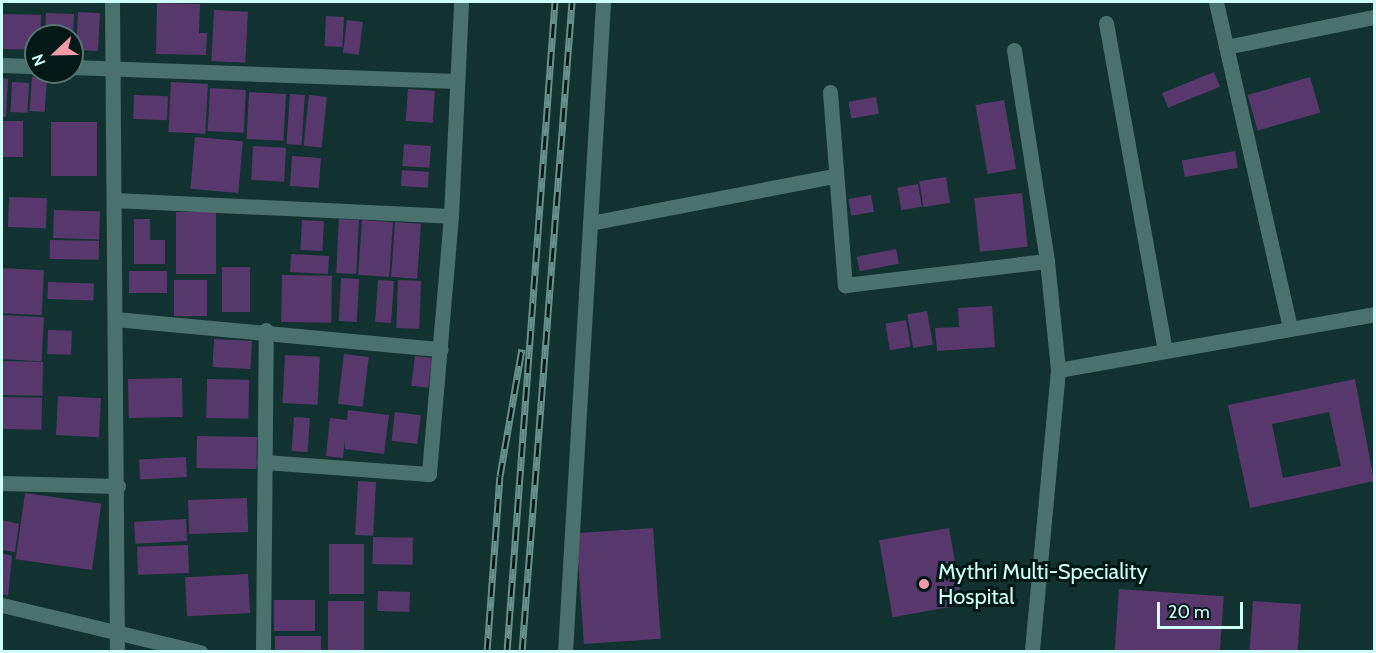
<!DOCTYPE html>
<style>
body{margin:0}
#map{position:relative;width:1376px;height:653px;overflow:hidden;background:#113230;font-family:Cabin,sans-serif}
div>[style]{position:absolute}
.building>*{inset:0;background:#58376d;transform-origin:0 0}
.minor>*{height:15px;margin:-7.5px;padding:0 7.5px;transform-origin:7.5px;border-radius:7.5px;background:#4b716f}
.rail>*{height:7px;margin-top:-3.5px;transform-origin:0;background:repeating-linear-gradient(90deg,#031817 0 14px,#688f8c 0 28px);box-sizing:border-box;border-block:2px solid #688f8c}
.dots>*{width:16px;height:16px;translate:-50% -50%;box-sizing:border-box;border:3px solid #031817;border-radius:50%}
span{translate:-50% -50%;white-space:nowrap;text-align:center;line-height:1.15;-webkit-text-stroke:6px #031817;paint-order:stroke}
.poi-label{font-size:22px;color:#cffefa}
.left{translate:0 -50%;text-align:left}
.frame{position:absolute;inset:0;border:3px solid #cffefa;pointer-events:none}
.north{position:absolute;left:24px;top:24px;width:60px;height:60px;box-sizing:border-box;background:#031817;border:2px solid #557472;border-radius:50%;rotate:248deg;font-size:16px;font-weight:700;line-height:24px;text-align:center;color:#cffefa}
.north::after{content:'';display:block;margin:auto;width:21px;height:27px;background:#f39aa7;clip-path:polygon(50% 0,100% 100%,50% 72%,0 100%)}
.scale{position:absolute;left:1157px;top:602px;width:86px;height:27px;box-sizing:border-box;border:3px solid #cffefa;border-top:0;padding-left:8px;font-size:18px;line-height:21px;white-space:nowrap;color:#cffefa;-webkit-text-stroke:4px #031817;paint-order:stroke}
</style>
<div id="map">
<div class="building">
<i style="clip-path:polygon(157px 3px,200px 4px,199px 33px,207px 33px,206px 55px,156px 54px)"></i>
<i style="left:214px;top:10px;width:34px;height:51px;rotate:3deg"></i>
<i style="left:78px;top:12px;width:22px;height:38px;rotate:3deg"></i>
<i style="left:46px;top:13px;width:28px;height:23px;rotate:2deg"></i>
<i style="left:2px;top:14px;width:39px;height:35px;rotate:1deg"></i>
<i style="left:326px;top:16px;width:18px;height:30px;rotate:3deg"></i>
<i style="left:347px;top:20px;width:16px;height:33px;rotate:7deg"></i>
<i style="left:1214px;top:72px;width:16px;height:56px;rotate:68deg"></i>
<i style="left:32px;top:77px;width:15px;height:34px;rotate:4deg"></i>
<i style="left:1310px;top:77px;width:37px;height:65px;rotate:74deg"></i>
<i style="clip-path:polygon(2px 78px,8px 79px,6px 117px,2px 117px)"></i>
<i style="left:12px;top:82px;width:17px;height:30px;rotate:3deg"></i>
<i style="left:171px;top:82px;width:37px;height:50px;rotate:3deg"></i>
<i style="left:210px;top:88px;width:36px;height:43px;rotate:3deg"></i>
<i style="left:408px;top:89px;width:27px;height:32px;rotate:4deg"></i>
<i style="left:249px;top:92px;width:37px;height:47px;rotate:3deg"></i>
<i style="left:290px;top:94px;width:15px;height:50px;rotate:4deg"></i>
<i style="left:134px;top:95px;width:34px;height:24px;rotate:2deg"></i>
<i style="left:309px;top:95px;width:18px;height:51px;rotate:6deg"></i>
<i style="left:876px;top:97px;width:17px;height:28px;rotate:80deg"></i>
<i style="left:1004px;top:100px;width:70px;height:29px;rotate:80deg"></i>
<i style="left:2px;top:121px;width:21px;height:36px"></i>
<i style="left:51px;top:122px;width:46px;height:54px"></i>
<i style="left:195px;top:137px;width:48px;height:52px;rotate:5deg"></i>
<i style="left:404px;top:144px;width:27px;height:22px;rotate:4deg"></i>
<i style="left:253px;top:146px;width:33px;height:34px;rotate:3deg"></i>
<i style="left:1235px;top:151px;width:17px;height:54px;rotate:80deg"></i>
<i style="left:292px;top:156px;width:29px;height:30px;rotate:4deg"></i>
<i style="left:402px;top:170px;width:27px;height:16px;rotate:4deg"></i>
<i style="left:946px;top:177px;width:26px;height:27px;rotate:81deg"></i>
<i style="left:918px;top:184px;width:23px;height:21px;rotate:80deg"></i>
<i style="left:1022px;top:193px;width:54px;height:48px;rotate:84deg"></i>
<i style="left:871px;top:195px;width:17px;height:23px;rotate:80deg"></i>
<i style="left:9px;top:197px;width:38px;height:30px;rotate:2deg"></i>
<i style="left:54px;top:210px;width:46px;height:28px;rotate:2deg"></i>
<i style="left:176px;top:212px;width:40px;height:62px"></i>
<i style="clip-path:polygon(134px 219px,150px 219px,150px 240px,165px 240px,165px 264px,134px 264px)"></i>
<i style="left:339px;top:219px;width:20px;height:54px;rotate:3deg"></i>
<i style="left:302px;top:220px;width:22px;height:30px;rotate:3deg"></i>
<i style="left:362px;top:220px;width:31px;height:55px;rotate:4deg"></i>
<i style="left:395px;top:222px;width:26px;height:55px;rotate:4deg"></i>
<i style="left:50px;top:240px;width:49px;height:19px;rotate:1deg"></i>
<i style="left:896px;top:249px;width:15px;height:40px;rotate:79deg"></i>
<i style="left:291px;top:254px;width:38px;height:18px;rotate:3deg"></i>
<i style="left:222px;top:267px;width:28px;height:45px"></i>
<i style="left:2px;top:268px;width:42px;height:45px;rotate:3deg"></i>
<i style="left:129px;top:271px;width:38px;height:22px"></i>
<i style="left:282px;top:275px;width:50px;height:47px;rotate:1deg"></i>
<i style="left:341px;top:278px;width:18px;height:43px;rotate:3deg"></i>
<i style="left:174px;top:280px;width:33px;height:36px"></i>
<i style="left:378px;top:280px;width:16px;height:42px;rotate:4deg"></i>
<i style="left:398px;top:280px;width:23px;height:48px;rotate:2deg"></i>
<i style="left:48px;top:282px;width:46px;height:17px;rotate:2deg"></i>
<i style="clip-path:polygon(992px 306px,995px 347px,937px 351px,935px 328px,959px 327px,958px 308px)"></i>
<i style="left:927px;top:311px;width:34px;height:20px;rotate:80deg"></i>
<i style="left:2px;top:315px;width:42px;height:44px;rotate:3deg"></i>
<i style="left:906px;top:320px;width:27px;height:21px;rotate:80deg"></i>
<i style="left:48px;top:330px;width:24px;height:24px;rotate:2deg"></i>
<i style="left:214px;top:339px;width:38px;height:28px;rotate:3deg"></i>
<i style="left:344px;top:354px;width:25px;height:50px;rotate:7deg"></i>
<i style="left:285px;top:355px;width:35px;height:48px;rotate:3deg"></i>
<i style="left:415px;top:356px;width:17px;height:30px;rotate:7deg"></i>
<i style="left:2px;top:361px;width:41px;height:34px;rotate:1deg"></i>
<i style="left:182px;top:378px;width:39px;height:54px;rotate:89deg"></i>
<i style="left:207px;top:379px;width:42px;height:39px;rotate:1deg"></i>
<i style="clip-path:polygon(evenodd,1355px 379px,1374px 481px,1250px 508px,1228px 405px,1355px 379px,1329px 412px,1341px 466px,1283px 478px,1272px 424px,1329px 412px)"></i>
<i style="left:58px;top:396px;width:43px;height:39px;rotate:3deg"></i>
<i style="left:2px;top:397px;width:40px;height:32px;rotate:1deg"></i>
<i style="clip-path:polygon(348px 410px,389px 415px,384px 454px,345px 449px,345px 440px,343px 458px,326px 456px,330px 418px,347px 420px)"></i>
<i style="left:395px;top:412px;width:26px;height:29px;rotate:7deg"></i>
<i style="left:294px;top:417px;width:16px;height:34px;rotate:4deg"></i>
<i style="left:197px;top:436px;width:60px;height:32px;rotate:1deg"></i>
<i style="left:186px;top:457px;width:20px;height:47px;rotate:87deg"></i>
<i style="left:358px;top:481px;width:18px;height:54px;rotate:3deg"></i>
<i style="left:25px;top:493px;width:77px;height:67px;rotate:8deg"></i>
<i style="left:247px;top:498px;width:34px;height:59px;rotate:88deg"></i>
<i style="left:186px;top:519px;width:22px;height:52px;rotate:87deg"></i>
<i style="clip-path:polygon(2px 520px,19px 524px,15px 552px,2px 550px)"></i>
<i style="left:653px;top:528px;width:111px;height:77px;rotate:86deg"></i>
<i style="left:949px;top:528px;width:78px;height:71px;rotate:80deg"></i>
<i style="left:373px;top:537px;width:40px;height:27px;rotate:1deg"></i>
<i style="left:329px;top:544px;width:35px;height:50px"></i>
<i style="left:188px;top:545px;width:28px;height:51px;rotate:88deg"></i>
<i style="clip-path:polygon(2px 553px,12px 556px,8px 596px,2px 594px)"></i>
<i style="left:248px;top:574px;width:39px;height:63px;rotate:87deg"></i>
<i style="left:1119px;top:589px;width:105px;height:63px;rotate:4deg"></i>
<i style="left:378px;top:591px;width:32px;height:20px;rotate:2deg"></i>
<i style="left:274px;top:600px;width:41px;height:31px"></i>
<i style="left:328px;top:601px;width:36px;height:51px"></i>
<i style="left:1253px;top:601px;width:48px;height:51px;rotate:4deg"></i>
<i style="left:275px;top:636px;width:46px;height:16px"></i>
</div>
<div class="minor">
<i style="left:112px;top:2px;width:650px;rotate:89.56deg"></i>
<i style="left:1216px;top:2px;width:335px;rotate:77.2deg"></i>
<i style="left:1106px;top:23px;width:333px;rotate:79.8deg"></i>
<i style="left:1226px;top:47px;width:151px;rotate:-11.5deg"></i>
<i style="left:1014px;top:50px;width:214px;rotate:81.1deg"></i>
<i style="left:1047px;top:261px;width:110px;rotate:84.2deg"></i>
<i style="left:1058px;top:370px;width:283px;rotate:95.3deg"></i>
<i style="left:2px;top:65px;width:34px;rotate:2deg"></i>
<i style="left:72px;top:67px;width:385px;rotate:2.1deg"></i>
<i style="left:830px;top:92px;width:194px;rotate:85.6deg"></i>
<i style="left:845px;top:285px;width:203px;rotate:-6.8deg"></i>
<i style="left:114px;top:200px;width:337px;rotate:2.7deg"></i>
<i style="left:451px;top:216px;width:259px;rotate:94.9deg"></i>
<i style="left:429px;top:474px;width:165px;rotate:-175.8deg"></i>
<i style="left:451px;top:216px;width:214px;rotate:-87.3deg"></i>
<i style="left:590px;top:223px;width:249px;rotate:-10.9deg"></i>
<i style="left:115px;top:319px;width:327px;rotate:5.3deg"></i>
<i style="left:1058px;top:370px;width:321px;rotate:-10deg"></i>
<i style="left:2px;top:483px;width:116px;rotate:1.5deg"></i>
<i style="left:2px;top:605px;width:204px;rotate:13.4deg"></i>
<i style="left:263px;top:652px;width:322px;rotate:-89.5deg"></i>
<i style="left:565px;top:652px;width:651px;rotate:-86.65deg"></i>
</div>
<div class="rail">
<i style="left:487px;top:652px;width:176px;rotate:-85.8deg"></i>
<i style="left:500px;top:476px;width:129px;rotate:-80.2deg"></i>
<i style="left:507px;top:652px;width:652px;rotate:-85.78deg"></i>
<i style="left:522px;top:652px;width:652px;rotate:-85.6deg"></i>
</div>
<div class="dots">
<i style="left:924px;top:584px;background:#f39aa7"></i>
</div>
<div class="poi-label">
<span class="left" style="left:938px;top:584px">Mythri Multi-Speciality<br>Hospital</span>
</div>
<div class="frame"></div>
<div class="north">N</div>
<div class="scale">20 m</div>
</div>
